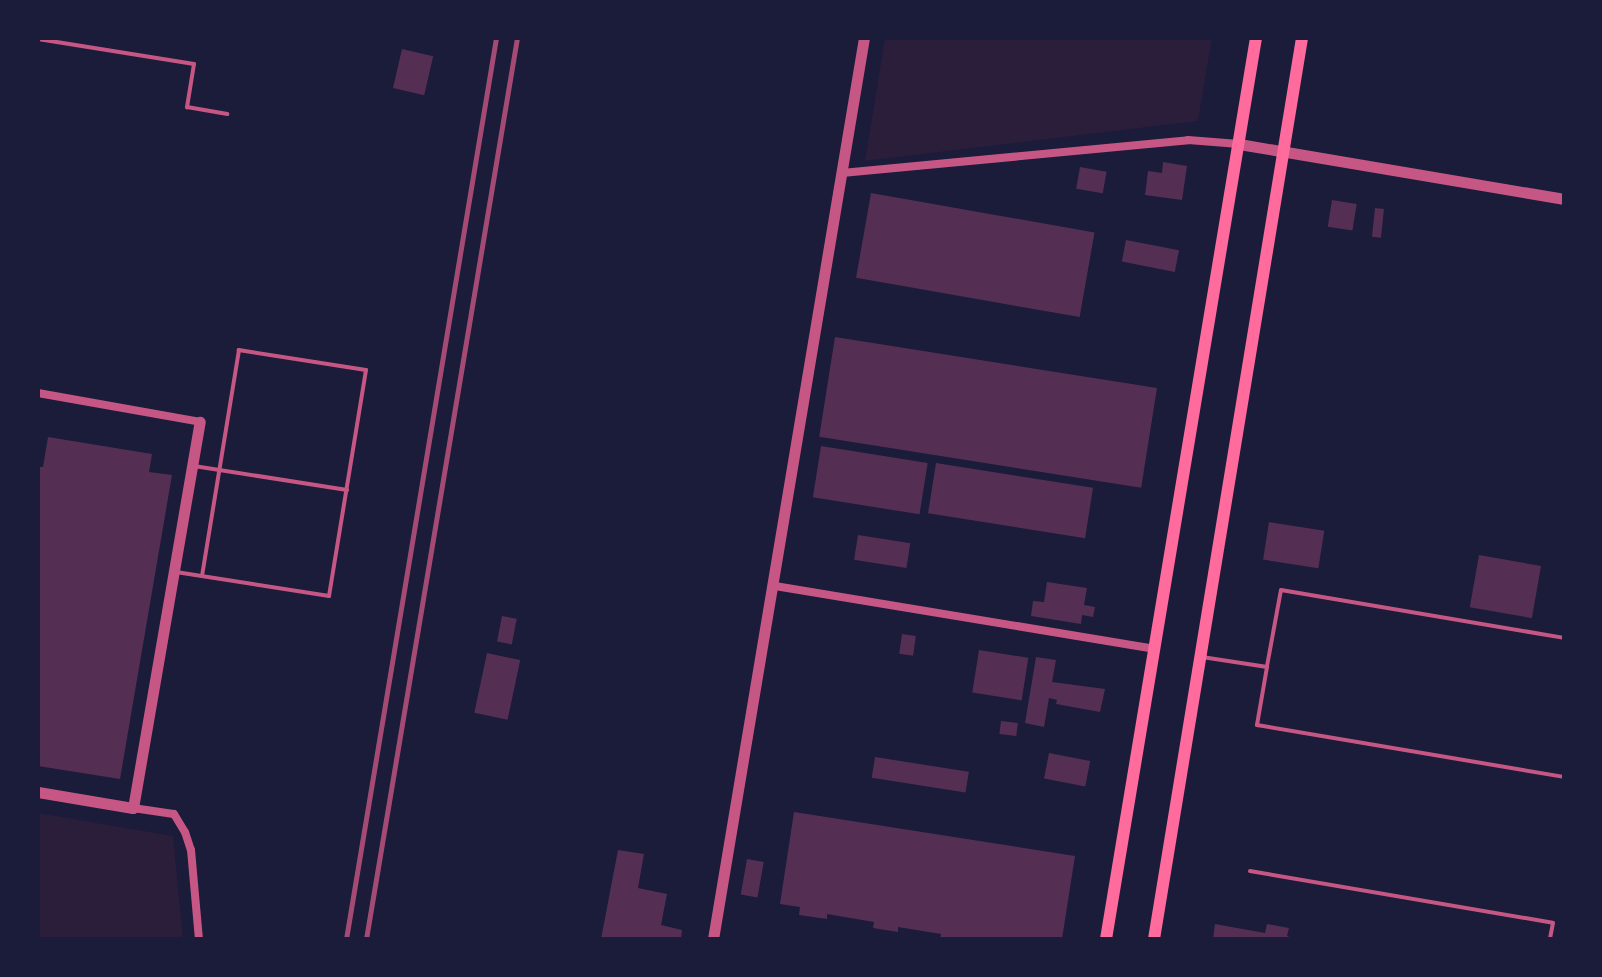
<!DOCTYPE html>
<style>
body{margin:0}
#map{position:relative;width:1602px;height:977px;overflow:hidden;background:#1b1b3a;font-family:"PT Sans",sans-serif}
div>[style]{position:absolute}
.green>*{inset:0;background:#2a1e3b}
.building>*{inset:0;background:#542f53;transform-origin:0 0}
.service>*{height:4px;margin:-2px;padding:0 2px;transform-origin:2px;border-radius:2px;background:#c65784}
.minor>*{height:8px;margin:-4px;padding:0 4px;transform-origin:4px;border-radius:4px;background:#c65784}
.tertiary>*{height:11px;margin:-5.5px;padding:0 5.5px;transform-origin:5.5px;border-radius:5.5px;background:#c65784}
.secondary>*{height:12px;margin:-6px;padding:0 6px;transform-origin:6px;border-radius:6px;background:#ff6b9d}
.rail>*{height:5px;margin:-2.5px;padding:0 2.5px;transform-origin:2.5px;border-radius:2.5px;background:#a44b75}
span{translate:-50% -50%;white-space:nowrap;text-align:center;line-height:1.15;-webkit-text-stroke:8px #1b1b3a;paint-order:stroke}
.frame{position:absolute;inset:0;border:40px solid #1b1b3a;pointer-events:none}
</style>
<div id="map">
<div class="green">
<i style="clip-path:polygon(885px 38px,1212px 38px,1198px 121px,865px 161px)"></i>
<i style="clip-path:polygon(38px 813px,173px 836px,183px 939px,38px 939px)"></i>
</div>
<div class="building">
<i style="left:402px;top:49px;width:32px;height:40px;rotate:13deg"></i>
<i style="clip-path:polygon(1163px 162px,1187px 166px,1182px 200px,1145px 195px,1148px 171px,1162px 173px)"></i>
<i style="left:1080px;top:167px;width:27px;height:22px;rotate:10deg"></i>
<i style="left:871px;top:193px;width:227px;height:86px;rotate:10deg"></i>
<i style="left:1332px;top:200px;width:25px;height:27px;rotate:9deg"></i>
<i style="left:1375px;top:208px;width:9px;height:29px;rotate:6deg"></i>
<i style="left:1126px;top:240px;width:54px;height:22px;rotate:11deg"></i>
<i style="left:835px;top:337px;width:326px;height:101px;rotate:9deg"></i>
<i style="clip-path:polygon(48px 437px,152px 454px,149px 472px,172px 475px,120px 779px,38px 766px,38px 474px,39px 467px,43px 467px)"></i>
<i style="left:821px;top:446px;width:108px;height:52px;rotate:9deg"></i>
<i style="left:936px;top:463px;width:159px;height:51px;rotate:9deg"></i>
<i style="left:1269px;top:522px;width:56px;height:38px;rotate:9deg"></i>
<i style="left:858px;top:535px;width:53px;height:25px;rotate:9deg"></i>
<i style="left:1479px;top:555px;width:63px;height:53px;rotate:10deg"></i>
<i style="clip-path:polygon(1047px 582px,1087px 588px,1084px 605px,1095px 607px,1093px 617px,1082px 615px,1081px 624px,1031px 616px,1033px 601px,1044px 602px)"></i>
<i style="left:502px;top:616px;width:15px;height:26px;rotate:11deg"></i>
<i style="left:902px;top:634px;width:14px;height:20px;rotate:8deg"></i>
<i style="left:979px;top:650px;width:50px;height:43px;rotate:9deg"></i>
<i style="left:487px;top:653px;width:34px;height:61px;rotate:12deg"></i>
<i style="clip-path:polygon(1036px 657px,1056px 660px,1052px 682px,1105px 689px,1100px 712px,1056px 704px,1057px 700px,1049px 698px,1044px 727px,1025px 723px)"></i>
<i style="left:1001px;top:721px;width:17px;height:13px;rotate:7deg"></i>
<i style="left:1049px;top:753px;width:42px;height:26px;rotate:11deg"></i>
<i style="left:875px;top:757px;width:95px;height:21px;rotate:9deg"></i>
<i style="clip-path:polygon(794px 812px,1075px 856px,1062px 939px,940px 939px,941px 934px,898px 927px,898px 932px,873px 928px,874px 922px,827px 914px,827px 919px,799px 915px,800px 907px,780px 904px)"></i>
<i style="clip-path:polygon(618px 850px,644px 854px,638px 888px,667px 894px,661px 925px,682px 930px,681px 939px,601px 939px)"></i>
<i style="left:747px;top:859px;width:17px;height:36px;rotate:10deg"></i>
<i style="clip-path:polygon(1215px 924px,1265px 933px,1267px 924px,1289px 928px,1287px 936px,1295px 939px,1213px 939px)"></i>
</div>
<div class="service">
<i style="left:38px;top:39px;width:158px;rotate:9.1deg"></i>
<i style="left:194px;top:64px;width:44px;rotate:99.2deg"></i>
<i style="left:187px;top:107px;width:41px;rotate:9.9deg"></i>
<i style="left:194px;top:466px;width:155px;rotate:8.9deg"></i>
<i style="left:176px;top:572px;width:155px;rotate:8.9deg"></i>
<i style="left:329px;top:596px;width:229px;rotate:-80.7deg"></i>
<i style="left:366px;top:370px;width:129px;rotate:-171.1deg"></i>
<i style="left:239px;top:350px;width:229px;rotate:99.3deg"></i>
<i style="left:1202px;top:657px;width:66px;rotate:8.7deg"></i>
<i style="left:1267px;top:667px;width:59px;rotate:99.8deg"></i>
<i style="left:1257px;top:725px;width:311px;rotate:9.6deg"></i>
<i style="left:1267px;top:666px;width:77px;rotate:-79.6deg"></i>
<i style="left:1281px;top:590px;width:287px;rotate:9.6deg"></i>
<i style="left:1250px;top:871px;width:307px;rotate:9.7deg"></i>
<i style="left:1553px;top:923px;width:16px;rotate:101deg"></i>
</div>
<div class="minor">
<i style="left:842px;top:173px;width:348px;rotate:-5.4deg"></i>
<i style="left:1188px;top:140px;width:51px;rotate:4.5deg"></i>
<i style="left:38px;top:393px;width:165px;rotate:10.1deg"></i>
<i style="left:775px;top:586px;width:384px;rotate:9.4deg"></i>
<i style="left:133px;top:808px;width:41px;rotate:8.3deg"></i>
<i style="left:174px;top:814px;width:21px;rotate:59deg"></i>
<i style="left:185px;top:832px;width:19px;rotate:72deg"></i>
<i style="left:191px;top:850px;width:89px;rotate:84.9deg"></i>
</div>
<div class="tertiary">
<i style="left:1239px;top:144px;width:330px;rotate:9.6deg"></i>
<i style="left:38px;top:792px;width:96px;rotate:9.6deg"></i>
<i style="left:133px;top:808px;width:392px;rotate:-80.2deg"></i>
<i style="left:713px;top:939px;width:914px;rotate:-80.49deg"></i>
</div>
<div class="secondary">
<i style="left:1106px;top:939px;width:913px;rotate:-80.55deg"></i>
<i style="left:1154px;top:939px;width:913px;rotate:-80.67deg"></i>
</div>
<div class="rail">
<i style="left:346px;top:939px;width:913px;rotate:-80.55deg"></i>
<i style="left:366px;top:939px;width:914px;rotate:-80.49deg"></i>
</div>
<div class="frame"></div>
</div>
